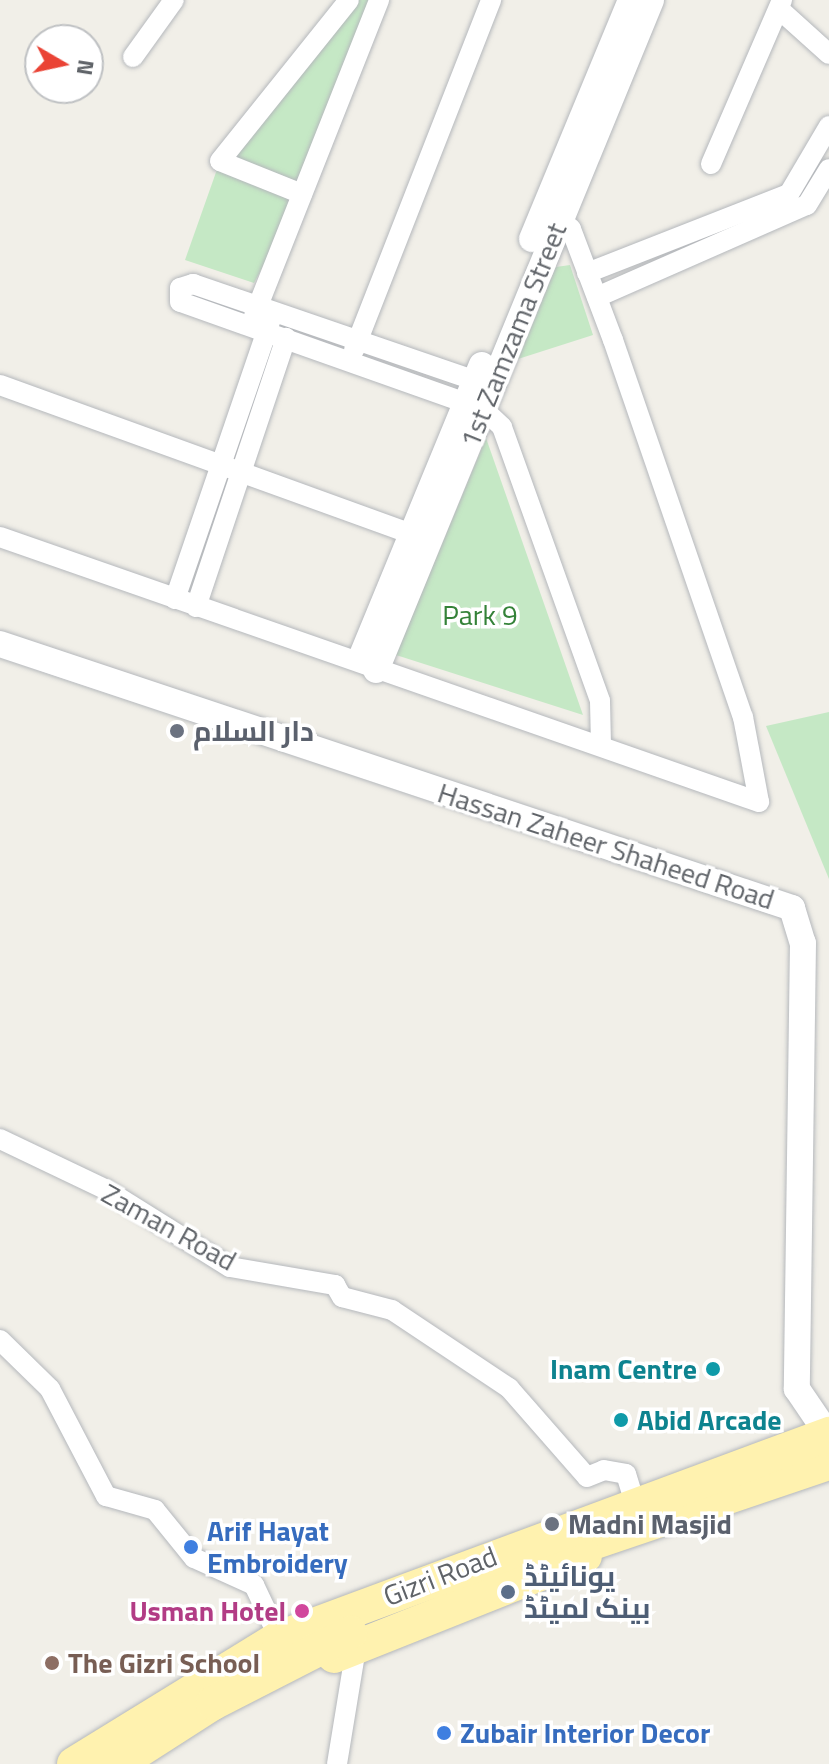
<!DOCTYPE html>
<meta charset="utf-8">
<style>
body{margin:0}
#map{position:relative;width:829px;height:1764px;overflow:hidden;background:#f1efe8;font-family:"Titillium Web",Cairo,sans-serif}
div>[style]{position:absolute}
.green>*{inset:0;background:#c5e8c5}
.roads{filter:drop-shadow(0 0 2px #b5b8bc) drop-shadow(0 0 2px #b5b8bc)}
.minor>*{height:20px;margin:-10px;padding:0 10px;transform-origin:10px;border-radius:10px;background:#fff}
.tertiary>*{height:26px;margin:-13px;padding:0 13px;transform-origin:13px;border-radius:13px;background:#fff}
.primary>*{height:34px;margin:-17px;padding:0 17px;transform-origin:17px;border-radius:17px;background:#fff2af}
.dots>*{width:22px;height:22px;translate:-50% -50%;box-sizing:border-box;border:4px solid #fff;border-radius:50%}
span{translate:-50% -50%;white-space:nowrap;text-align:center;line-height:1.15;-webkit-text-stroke:7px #fff;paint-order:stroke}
.street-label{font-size:28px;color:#5f6368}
.park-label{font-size:28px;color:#348238}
.worship-label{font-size:28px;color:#5b616d;font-weight:700}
.left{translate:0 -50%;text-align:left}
.culture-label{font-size:28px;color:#0d838f;font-weight:700}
.right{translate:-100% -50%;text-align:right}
.shop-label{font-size:28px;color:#366cbe;font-weight:700}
.service-label{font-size:28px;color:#4e5e75;font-weight:700}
.hotel-label{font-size:28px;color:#b23c85;font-weight:700}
.education-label{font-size:28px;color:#785e54;font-weight:700}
.north{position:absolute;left:24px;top:24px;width:80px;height:80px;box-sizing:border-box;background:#fff;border:2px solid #bfc1c3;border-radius:50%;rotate:99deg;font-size:22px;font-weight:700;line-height:32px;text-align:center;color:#5f6368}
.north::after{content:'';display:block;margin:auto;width:28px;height:36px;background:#ea4335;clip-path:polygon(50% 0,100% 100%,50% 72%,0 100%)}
</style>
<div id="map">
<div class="green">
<i style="clip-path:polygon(349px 0,379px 0,302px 194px,254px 283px,185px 260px,220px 161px)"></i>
<i style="clip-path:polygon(570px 265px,593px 335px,518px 359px,556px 267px)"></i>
<i style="clip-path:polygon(486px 438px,583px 715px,396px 655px)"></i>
<i style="clip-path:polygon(829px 712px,829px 879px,766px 726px)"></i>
</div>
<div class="roads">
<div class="minor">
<i style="left:779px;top:9px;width:67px;rotate:42deg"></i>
<i style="left:133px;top:57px;width:70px;rotate:-54.3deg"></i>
<i style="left:711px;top:164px;width:179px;rotate:-66.6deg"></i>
<i style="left:302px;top:194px;width:88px;rotate:-158.1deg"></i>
<i style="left:220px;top:161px;width:206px;rotate:-51.3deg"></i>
<i style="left:551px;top:212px;width:26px;rotate:40deg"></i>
<i style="left:571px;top:229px;width:119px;rotate:69.3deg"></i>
<i style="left:613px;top:340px;width:399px;rotate:71deg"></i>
<i style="left:743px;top:717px;width:86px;rotate:79.3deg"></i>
<i style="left:587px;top:273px;width:217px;rotate:-21.4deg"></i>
<i style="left:789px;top:194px;width:79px;rotate:-59.5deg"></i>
<i style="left:597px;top:297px;width:229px;rotate:-23.7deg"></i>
<i style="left:807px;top:205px;width:42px;rotate:-58.6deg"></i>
<i style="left:254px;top:316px;width:340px;rotate:-68.4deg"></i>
<i style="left:354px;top:350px;width:376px;rotate:-68.6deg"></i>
<i style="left:0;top:385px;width:452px;rotate:19.9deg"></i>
<i style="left:466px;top:403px;width:303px;rotate:-160.5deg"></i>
<i style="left:180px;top:302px;width:14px;rotate:-90deg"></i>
<i style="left:180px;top:288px;width:14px;rotate:-17deg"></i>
<i style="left:193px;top:284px;width:299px;rotate:18.9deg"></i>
<i style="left:483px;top:409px;width:26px;rotate:43deg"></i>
<i style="left:502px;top:427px;width:291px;rotate:70.3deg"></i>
<i style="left:600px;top:701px;width:43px;rotate:88.7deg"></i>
<i style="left:0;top:537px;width:804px;rotate:19.25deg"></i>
<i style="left:175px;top:599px;width:296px;rotate:-71.1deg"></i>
<i style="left:196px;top:607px;width:284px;rotate:-71.5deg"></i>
<i style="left:0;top:1139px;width:116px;rotate:25.5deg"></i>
<i style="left:105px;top:1189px;width:147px;rotate:32deg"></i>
<i style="left:230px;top:1267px;width:107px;rotate:9.7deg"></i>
<i style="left:335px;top:1285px;width:14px;rotate:60deg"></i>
<i style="left:342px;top:1297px;width:52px;rotate:14.6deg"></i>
<i style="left:392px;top:1310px;width:141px;rotate:33.7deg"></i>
<i style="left:509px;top:1388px;width:118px;rotate:48.8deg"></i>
<i style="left:587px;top:1477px;width:18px;rotate:-22deg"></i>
<i style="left:604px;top:1470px;width:22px;rotate:10deg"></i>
<i style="left:626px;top:1474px;width:30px;rotate:73deg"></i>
<i style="left:0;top:1340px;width:70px;rotate:44.4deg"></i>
<i style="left:50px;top:1389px;width:121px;rotate:62.4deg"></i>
<i style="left:106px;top:1496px;width:51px;rotate:15.9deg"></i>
<i style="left:155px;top:1510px;width:62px;rotate:50.9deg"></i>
<i style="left:194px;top:1558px;width:66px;rotate:24.2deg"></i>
<i style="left:254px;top:1585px;width:59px;rotate:64.7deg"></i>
<i style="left:337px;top:1764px;width:124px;rotate:-80.7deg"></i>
</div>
<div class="tertiary">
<i style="left:532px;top:239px;width:259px;rotate:-67.5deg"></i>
<i style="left:0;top:644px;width:835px;rotate:18.43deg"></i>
<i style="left:792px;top:908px;width:37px;rotate:73deg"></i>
<i style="left:803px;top:943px;width:446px;rotate:90.8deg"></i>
<i style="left:797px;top:1389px;width:57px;rotate:55.8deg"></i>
<i style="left:361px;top:658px;width:317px;rotate:-67.6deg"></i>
<i style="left:376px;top:670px;width:724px;rotate:-67.68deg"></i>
</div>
<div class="primary">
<i style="left:560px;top:1554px;width:284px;rotate:-18.7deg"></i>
<i style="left:334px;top:1656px;width:270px;rotate:-21.7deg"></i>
<i style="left:74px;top:1764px;width:241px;rotate:-31.6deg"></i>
<i style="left:279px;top:1638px;width:587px;rotate:-20.35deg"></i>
<i style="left:118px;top:1764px;width:113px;rotate:-32.7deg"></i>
<i style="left:213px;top:1703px;width:154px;rotate:-27.1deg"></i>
</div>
</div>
<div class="dots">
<i style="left:177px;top:731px;background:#6b7280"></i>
<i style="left:713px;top:1369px;background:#0f9aa8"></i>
<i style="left:621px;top:1420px;background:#0f9aa8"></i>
<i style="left:552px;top:1524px;background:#6b7280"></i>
<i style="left:191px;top:1547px;background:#3f7fe0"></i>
<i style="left:508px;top:1592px;background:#5c6f8a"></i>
<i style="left:302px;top:1611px;background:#d1479c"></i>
<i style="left:52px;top:1663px;background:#8d6e63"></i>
<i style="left:444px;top:1733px;background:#3f7fe0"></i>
</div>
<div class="street-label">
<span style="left:513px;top:335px;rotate:-68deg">1st Zamzama Street</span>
<span style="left:606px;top:846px;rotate:18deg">Hassan Zaheer Shaheed Road</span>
<span style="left:169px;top:1227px;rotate:29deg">Zaman Road</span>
<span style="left:440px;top:1576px;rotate:-21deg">Gizri Road</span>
</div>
<div class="park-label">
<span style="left:480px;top:615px">Park 9</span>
</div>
<div class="worship-label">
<span class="left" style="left:193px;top:731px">دار السلام</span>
<span class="left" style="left:568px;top:1524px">Madni Masjid</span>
</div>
<div class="culture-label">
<span class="right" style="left:697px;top:1369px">Inam Centre</span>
<span class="left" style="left:637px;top:1420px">Abid Arcade</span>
</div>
<div class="shop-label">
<span class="left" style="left:207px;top:1547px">Arif Hayat<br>Embroidery</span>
<span class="left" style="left:460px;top:1733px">Zubair Interior Decor</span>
</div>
<div class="service-label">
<span class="left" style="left:524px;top:1592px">یونائیٹڈ<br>بینک لمیٹڈ</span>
</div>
<div class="hotel-label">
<span class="right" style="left:286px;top:1611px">Usman Hotel</span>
</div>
<div class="education-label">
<span class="left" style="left:68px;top:1663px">The Gizri School</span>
</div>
<div class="north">N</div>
</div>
